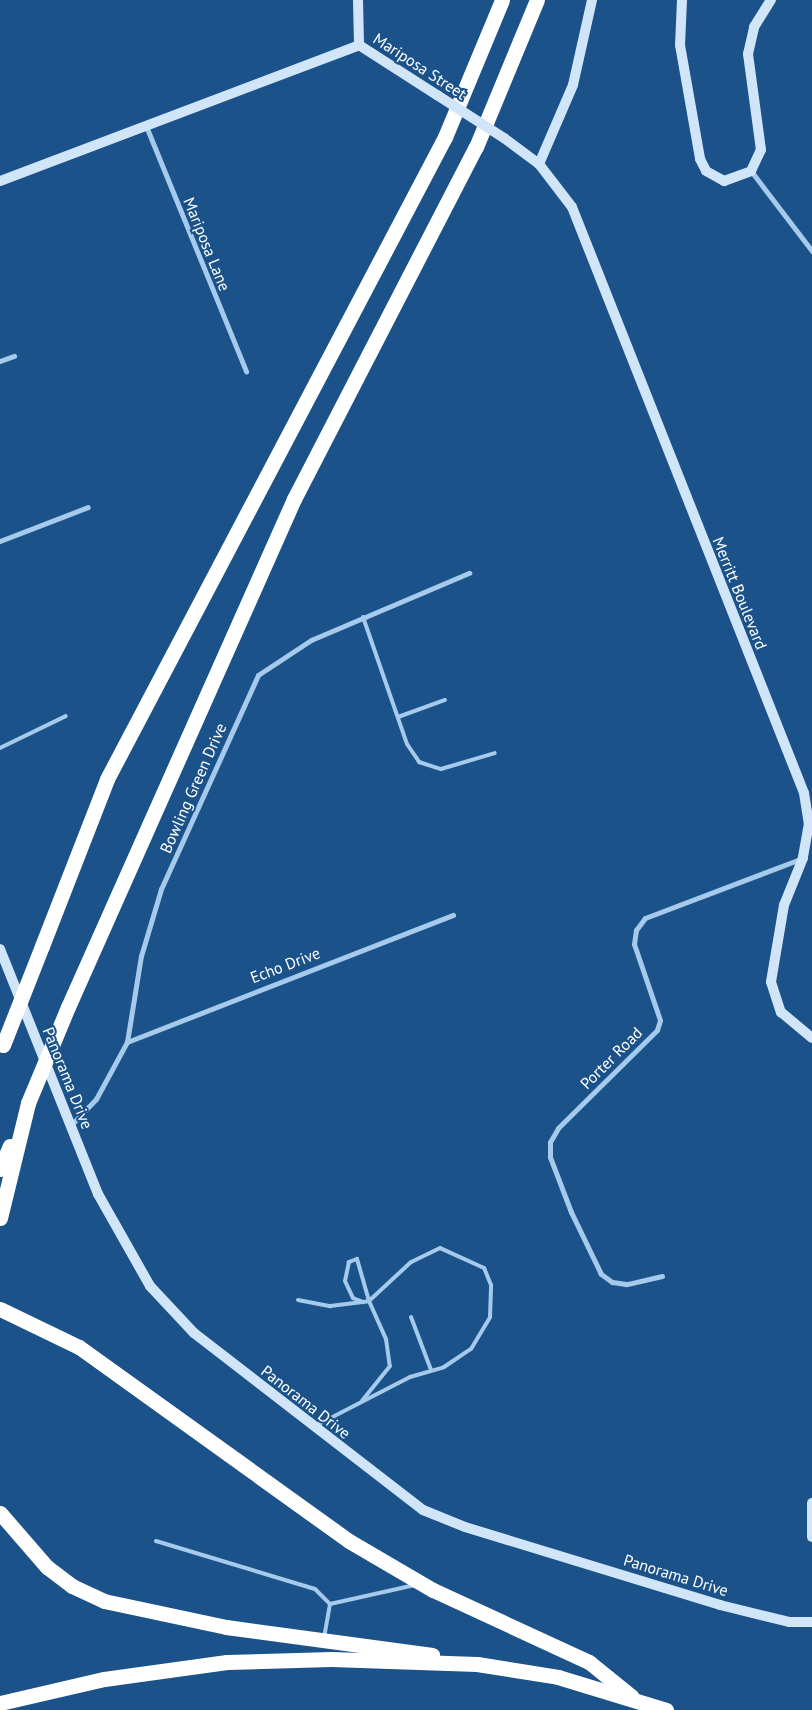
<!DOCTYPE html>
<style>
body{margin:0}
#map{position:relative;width:812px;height:1710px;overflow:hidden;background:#1b5289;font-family:"PT Sans",sans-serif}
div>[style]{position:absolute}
.lane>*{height:4px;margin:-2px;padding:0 2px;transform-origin:2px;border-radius:2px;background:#a5caec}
.street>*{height:5px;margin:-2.5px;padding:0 2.5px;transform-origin:2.5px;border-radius:2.5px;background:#a5caec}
.secondary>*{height:10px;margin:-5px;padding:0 5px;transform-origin:5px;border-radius:5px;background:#d1e5f9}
.highway>*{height:15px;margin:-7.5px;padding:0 7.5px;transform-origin:7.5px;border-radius:7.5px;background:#fff}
.secondary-bridge>*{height:10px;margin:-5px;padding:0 5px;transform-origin:5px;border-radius:5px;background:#d1e5f9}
.highway-bridge>*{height:15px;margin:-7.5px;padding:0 7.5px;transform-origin:7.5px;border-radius:7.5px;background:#fff}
span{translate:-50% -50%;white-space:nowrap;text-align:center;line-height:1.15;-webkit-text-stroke:4px #1b5289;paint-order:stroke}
.street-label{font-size:16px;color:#fff}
</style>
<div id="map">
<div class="lane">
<i style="left:363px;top:617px;width:134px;rotate:70.9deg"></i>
<i style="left:407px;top:744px;width:22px;rotate:56deg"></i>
<i style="left:419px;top:762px;width:23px;rotate:18deg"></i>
<i style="left:441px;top:769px;width:56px;rotate:-16.5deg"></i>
<i style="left:398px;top:717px;width:50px;rotate:-19.9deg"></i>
<i style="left:0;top:748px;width:73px;rotate:-25.9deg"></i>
<i style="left:298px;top:1300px;width:33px;rotate:11deg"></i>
<i style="left:330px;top:1306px;width:39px;rotate:-7deg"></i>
<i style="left:369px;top:1301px;width:42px;rotate:65.9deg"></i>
<i style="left:386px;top:1339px;width:27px;rotate:82deg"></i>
<i style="left:390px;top:1366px;width:45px;rotate:128.7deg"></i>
<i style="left:411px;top:1317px;width:57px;rotate:69.3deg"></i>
<i style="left:315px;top:1426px;width:107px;rotate:-27.3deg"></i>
<i style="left:410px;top:1377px;width:35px;rotate:-16deg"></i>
<i style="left:444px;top:1367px;width:32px;rotate:-34deg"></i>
<i style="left:471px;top:1349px;width:37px;rotate:-59deg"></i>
<i style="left:490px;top:1317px;width:32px;rotate:-88deg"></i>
<i style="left:491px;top:1285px;width:18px;rotate:-112deg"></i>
<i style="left:484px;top:1268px;width:48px;rotate:-155.6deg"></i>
<i style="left:440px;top:1248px;width:32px;rotate:154deg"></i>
<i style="left:411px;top:1262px;width:57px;rotate:137.1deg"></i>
<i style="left:369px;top:1301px;width:44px;rotate:-105.9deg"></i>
<i style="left:357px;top:1259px;width:9px;rotate:159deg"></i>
<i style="left:349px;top:1262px;width:19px;rotate:102deg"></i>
<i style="left:345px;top:1281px;width:19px;rotate:65deg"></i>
<i style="left:353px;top:1298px;width:11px;rotate:22deg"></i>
<i style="left:156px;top:1541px;width:166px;rotate:16.8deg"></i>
<i style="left:315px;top:1589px;width:21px;rotate:45deg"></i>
<i style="left:330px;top:1604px;width:35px;rotate:100deg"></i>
<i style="left:330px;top:1604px;width:87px;rotate:-12.6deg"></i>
</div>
<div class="street">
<i style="left:146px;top:126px;width:265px;rotate:67.8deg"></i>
<i style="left:751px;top:171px;width:101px;rotate:52.7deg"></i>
<i style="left:0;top:361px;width:15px;rotate:-20deg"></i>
<i style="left:0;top:541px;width:94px;rotate:-21.1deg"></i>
<i style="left:127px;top:1042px;width:350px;rotate:-21.3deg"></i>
<i style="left:71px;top:1125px;width:36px;rotate:-46deg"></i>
<i style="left:96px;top:1099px;width:65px;rotate:-61.5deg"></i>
<i style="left:127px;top:1042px;width:87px;rotate:-80.8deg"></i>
<i style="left:141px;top:956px;width:70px;rotate:-73.4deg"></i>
<i style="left:161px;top:889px;width:235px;rotate:-65.6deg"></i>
<i style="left:258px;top:675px;width:64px;rotate:-33.4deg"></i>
<i style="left:311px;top:640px;width:172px;rotate:-23deg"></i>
<i style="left:662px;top:1276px;width:37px;rotate:167deg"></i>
<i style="left:626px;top:1284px;width:14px;rotate:-172deg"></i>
<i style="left:612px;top:1282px;width:14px;rotate:-144deg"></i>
<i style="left:601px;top:1274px;width:69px;rotate:-115.8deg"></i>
<i style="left:571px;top:1212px;width:59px;rotate:-110.9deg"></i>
<i style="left:550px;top:1157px;width:15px;rotate:-90deg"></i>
<i style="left:550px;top:1142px;width:16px;rotate:-60deg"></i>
<i style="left:558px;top:1128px;width:139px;rotate:-44.7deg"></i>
<i style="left:657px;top:1030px;width:10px;rotate:-73deg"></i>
<i style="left:660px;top:1020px;width:80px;rotate:-108.9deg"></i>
<i style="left:634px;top:944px;width:14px;rotate:-82deg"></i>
<i style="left:636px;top:930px;width:15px;rotate:-53deg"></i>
<i style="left:645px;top:918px;width:169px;rotate:-20.8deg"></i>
</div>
<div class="secondary">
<i style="left:358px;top:0;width:45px;rotate:88.7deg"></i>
<i style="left:682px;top:0;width:45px;rotate:92.5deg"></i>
<i style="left:680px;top:45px;width:116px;rotate:80deg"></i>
<i style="left:700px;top:159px;width:13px;rotate:63deg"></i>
<i style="left:706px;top:171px;width:21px;rotate:29deg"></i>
<i style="left:724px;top:181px;width:29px;rotate:-20deg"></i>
<i style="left:751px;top:171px;width:23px;rotate:-65deg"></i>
<i style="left:761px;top:150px;width:97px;rotate:-97.7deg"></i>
<i style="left:748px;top:54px;width:28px;rotate:-77deg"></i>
<i style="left:754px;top:27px;width:32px;rotate:-58deg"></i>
<i style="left:359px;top:45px;width:93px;rotate:32.7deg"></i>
<i style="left:504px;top:138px;width:44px;rotate:36.6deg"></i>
<i style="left:539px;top:164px;width:54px;rotate:52.5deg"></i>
<i style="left:572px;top:207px;width:630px;rotate:68.4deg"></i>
<i style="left:804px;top:793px;width:30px;rotate:81deg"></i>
<i style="left:809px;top:823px;width:36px;rotate:100deg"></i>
<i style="left:803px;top:858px;width:51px;rotate:112deg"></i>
<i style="left:784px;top:905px;width:78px;rotate:99.6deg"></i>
<i style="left:771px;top:982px;width:32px;rotate:72deg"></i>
<i style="left:781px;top:1012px;width:40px;rotate:40deg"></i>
<i style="left:539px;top:164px;width:86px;rotate:-66.7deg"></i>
<i style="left:573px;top:85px;width:87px;rotate:-77.4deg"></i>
<i style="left:0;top:181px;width:384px;rotate:-20.7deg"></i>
<i style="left:0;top:949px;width:264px;rotate:68.2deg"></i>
<i style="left:98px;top:1194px;width:106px;rotate:60.5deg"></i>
<i style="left:150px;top:1286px;width:64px;rotate:46.9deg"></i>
<i style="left:194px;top:1333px;width:289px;rotate:37.7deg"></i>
<i style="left:423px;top:1510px;width:45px;rotate:22deg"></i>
<i style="left:465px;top:1527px;width:267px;rotate:17deg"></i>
<i style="left:720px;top:1605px;width:71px;rotate:13.8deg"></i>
<i style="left:789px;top:1622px;width:23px"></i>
<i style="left:812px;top:1503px;width:34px;rotate:90deg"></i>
</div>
<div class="highway">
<i style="left:42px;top:946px;width:179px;rotate:-68.7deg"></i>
<i style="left:107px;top:779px;width:726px;rotate:-62.23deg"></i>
<i style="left:445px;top:137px;width:148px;rotate:-67.4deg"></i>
<i style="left:68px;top:1007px;width:556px;rotate:-66.02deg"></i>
<i style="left:294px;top:499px;width:396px;rotate:-62.7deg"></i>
<i style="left:476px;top:147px;width:159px;rotate:-67.5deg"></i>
<i style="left:0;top:1169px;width:25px;rotate:-67deg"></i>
<i style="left:0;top:1218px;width:118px;rotate:-76.3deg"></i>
<i style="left:0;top:1309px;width:88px;rotate:25.7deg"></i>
<i style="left:79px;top:1347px;width:332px;rotate:35.7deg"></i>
<i style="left:349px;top:1541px;width:97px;rotate:30.3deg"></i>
<i style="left:433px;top:1590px;width:172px;rotate:24.8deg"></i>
<i style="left:589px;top:1662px;width:55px;rotate:39.1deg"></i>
<i style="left:0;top:1513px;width:72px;rotate:49deg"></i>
<i style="left:47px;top:1567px;width:31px;rotate:37deg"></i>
<i style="left:72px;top:1586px;width:35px;rotate:25deg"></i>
<i style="left:104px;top:1601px;width:125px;rotate:12deg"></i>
<i style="left:226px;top:1627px;width:208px;rotate:7.7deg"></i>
<i style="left:0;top:1703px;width:107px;rotate:-13deg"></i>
<i style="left:104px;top:1679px;width:124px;rotate:-7.9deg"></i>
<i style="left:227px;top:1662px;width:104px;rotate:-1.7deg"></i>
<i style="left:331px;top:1659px;width:146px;rotate:2deg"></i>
<i style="left:477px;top:1664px;width:82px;rotate:9.1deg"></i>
<i style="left:558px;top:1677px;width:113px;rotate:17deg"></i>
</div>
<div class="secondary-bridge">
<i style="left:437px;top:95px;width:80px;rotate:32.7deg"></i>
</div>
<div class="highway-bridge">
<i style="left:3px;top:1045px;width:106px;rotate:-68.5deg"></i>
<i style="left:28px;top:1103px;width:104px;rotate:-67.4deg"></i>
</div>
<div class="street-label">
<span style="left:420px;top:66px;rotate:33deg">Mariposa Street</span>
<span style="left:207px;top:244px;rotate:68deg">Mariposa Lane</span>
<span style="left:740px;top:593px;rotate:68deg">Merritt Boulevard</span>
<span style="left:193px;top:788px;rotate:-66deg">Bowling Green Drive</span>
<span style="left:285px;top:965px;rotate:-21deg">Echo Drive</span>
<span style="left:611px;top:1058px;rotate:-45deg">Porter Road</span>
<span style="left:68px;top:1078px;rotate:68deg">Panorama Drive</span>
<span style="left:306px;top:1402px;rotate:38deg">Panorama Drive</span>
<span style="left:676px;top:1575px;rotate:17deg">Panorama Drive</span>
</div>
</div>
